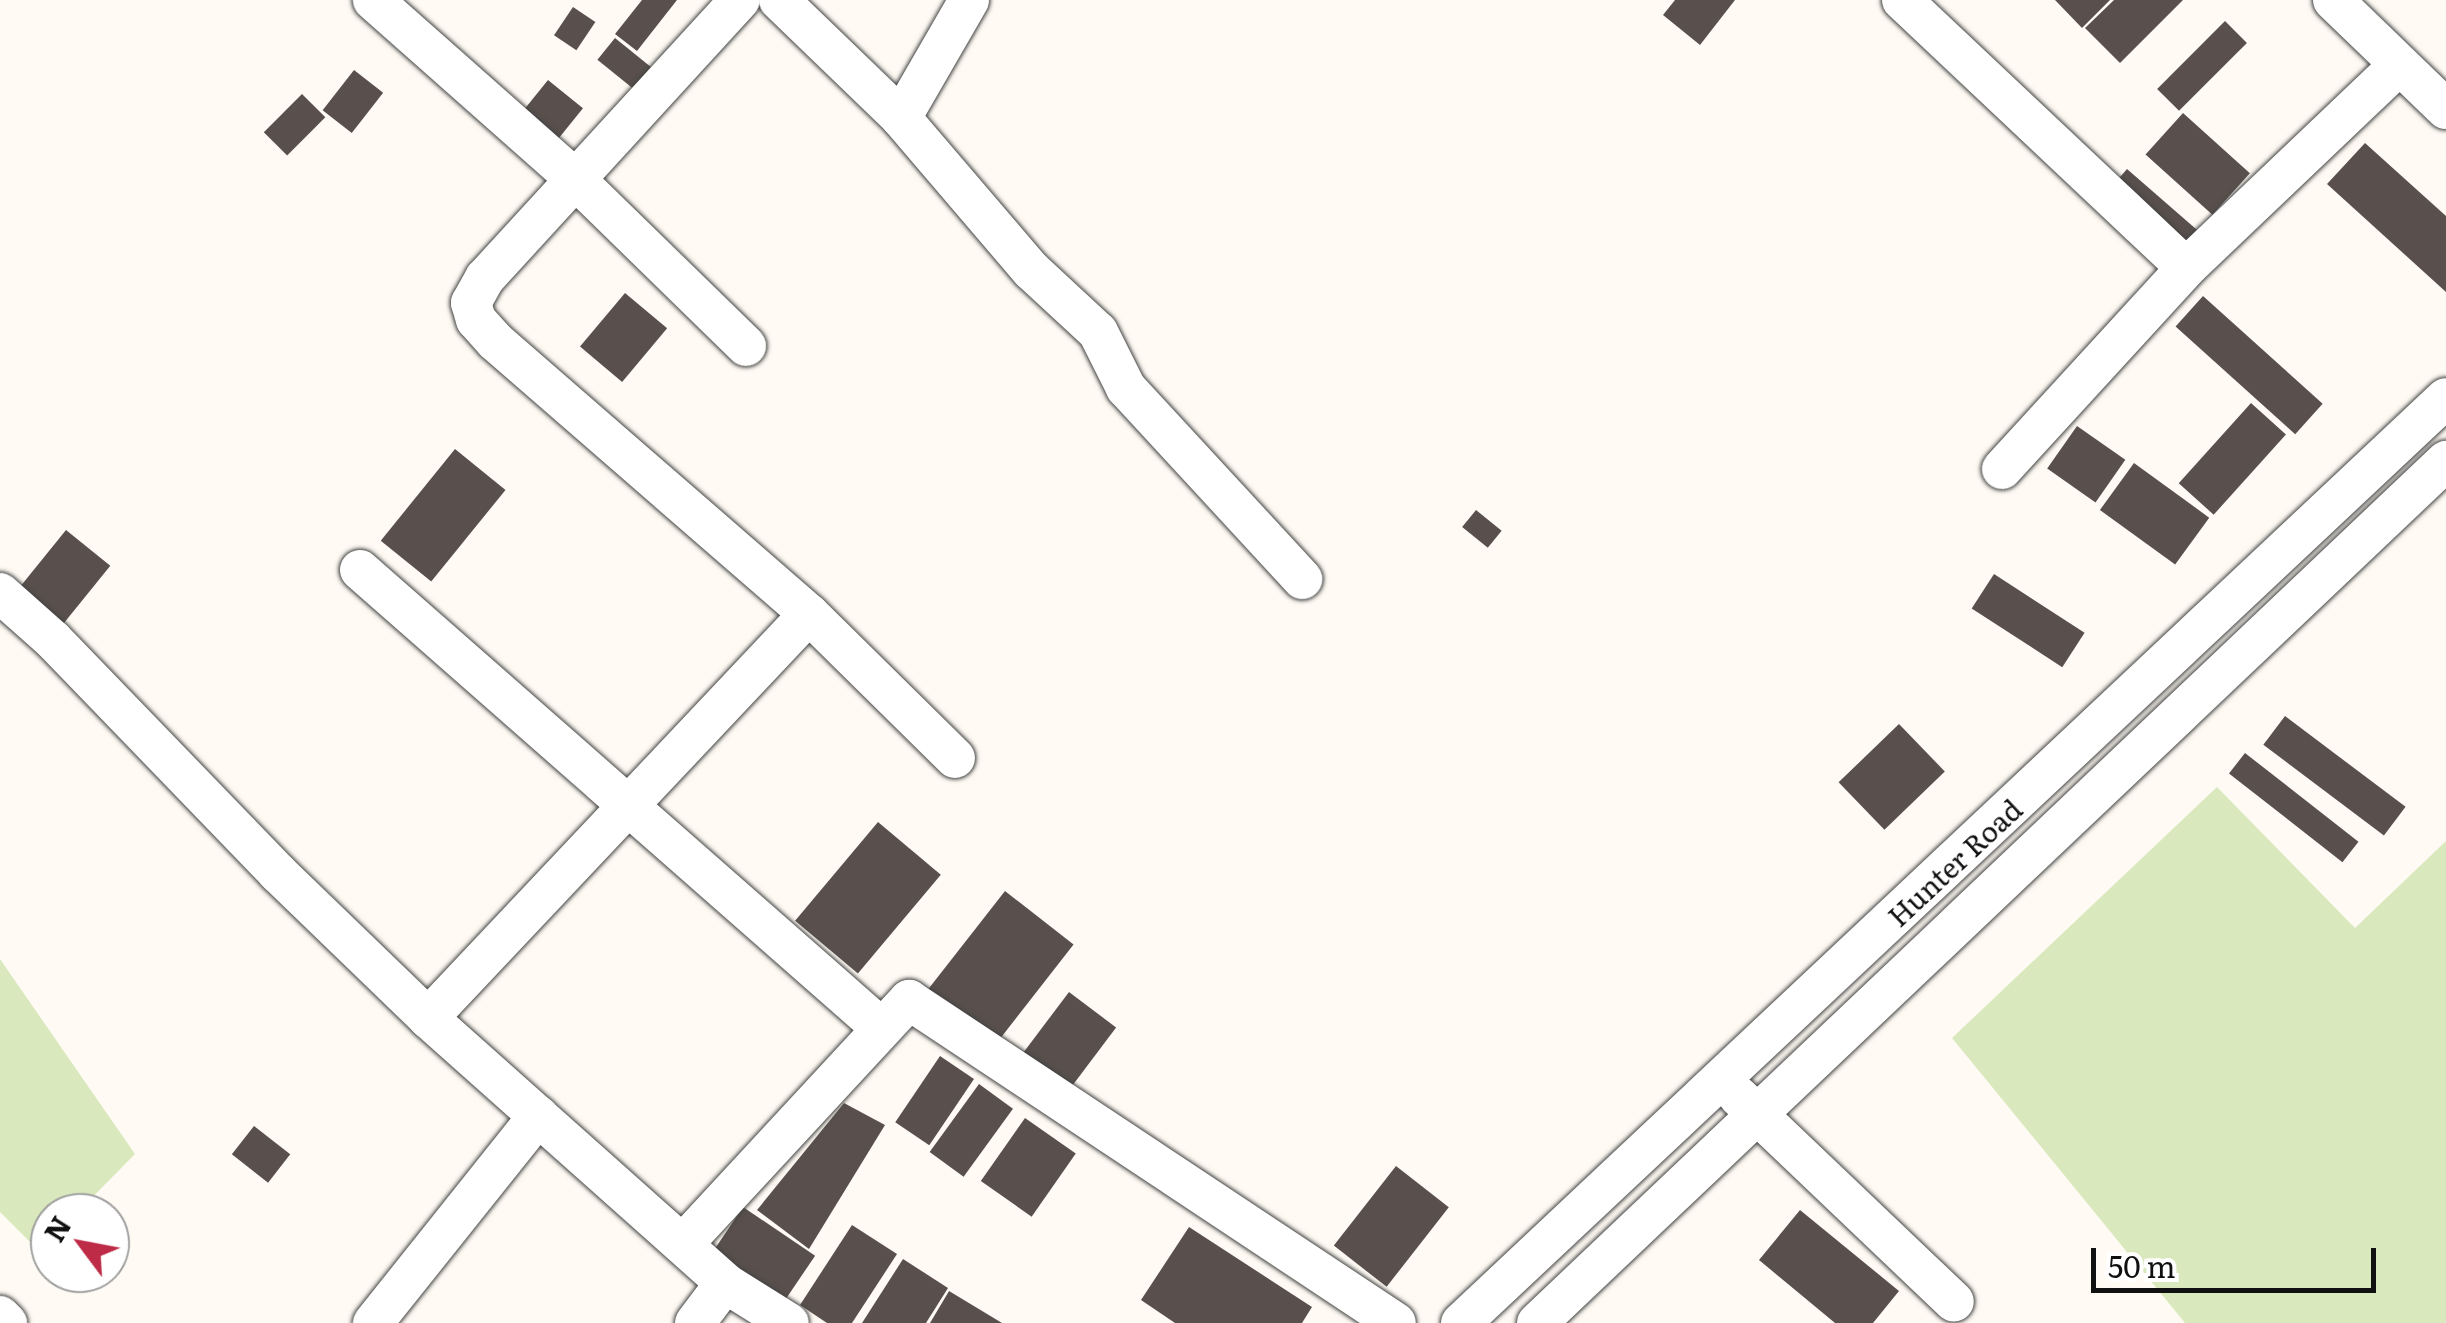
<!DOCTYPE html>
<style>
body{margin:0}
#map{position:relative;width:2446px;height:1323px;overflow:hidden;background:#fffbf4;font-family:Literata,serif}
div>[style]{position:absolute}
.green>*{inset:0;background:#dae9bd}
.building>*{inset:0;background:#59504d;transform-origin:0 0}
.roads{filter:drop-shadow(0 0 2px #434343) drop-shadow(0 0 2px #434343)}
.minor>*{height:40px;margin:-20px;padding:0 20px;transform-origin:20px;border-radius:20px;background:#fff}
span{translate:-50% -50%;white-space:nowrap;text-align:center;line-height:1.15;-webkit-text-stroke:10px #fff;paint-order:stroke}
.street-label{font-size:28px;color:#101010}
.north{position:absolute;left:30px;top:1193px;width:100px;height:100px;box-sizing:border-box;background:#fff;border:2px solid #9f9f9f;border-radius:50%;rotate:302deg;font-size:28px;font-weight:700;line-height:40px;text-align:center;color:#101010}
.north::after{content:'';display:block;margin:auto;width:35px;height:45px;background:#bd2b47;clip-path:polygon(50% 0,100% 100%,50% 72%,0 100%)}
.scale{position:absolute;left:2091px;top:1248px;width:285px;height:45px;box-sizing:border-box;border:5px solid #101010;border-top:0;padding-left:12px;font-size:30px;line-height:35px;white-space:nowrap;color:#101010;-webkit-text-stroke:8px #fff;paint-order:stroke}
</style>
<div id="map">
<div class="green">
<i style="clip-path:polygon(2217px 787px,2355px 928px,2446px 841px,2446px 1323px,2185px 1323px,1952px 1038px)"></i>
<i style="clip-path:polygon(0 959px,135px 1154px,77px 1213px,50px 1213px,50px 1240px,39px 1251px,0 1212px)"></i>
</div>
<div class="building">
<i style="clip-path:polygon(642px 0,677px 0,637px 51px,615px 34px)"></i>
<i style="clip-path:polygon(1675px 0,1735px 0,1700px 45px,1663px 15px)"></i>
<i style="clip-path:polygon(2055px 0,2110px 0,2082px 28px)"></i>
<i style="clip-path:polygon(2114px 0,2183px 0,2120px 63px,2085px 28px)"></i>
<i style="left:573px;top:7px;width:27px;height:34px;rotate:34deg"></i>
<i style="left:2225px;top:21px;width:31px;height:96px;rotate:45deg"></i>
<i style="left:615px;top:38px;width:51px;height:28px;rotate:39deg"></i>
<i style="left:354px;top:70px;width:37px;height:51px;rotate:38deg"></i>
<i style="left:548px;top:80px;width:45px;height:60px;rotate:39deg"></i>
<i style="left:302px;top:94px;width:33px;height:54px;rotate:45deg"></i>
<i style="left:2183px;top:113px;width:90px;height:56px;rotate:42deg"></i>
<i style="clip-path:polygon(2365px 143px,2446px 216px,2446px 292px,2327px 184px)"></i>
<i style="left:2127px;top:169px;width:96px;height:29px;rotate:41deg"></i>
<i style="left:625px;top:293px;width:55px;height:70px;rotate:40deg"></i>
<i style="left:2203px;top:296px;width:161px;height:41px;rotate:42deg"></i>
<i style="left:2251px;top:403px;width:47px;height:108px;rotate:42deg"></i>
<i style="left:2077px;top:426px;width:59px;height:52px;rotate:35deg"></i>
<i style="left:455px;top:449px;width:65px;height:118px;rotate:39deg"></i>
<i style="left:2134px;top:463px;width:93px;height:58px;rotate:36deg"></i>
<i style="left:1476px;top:510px;width:33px;height:22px;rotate:39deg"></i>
<i style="left:66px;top:530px;width:57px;height:80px;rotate:39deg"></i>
<i style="left:1994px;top:574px;width:108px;height:41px;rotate:33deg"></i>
<i style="left:2285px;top:716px;width:151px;height:36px;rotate:37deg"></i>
<i style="left:1899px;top:724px;width:66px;height:84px;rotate:46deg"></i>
<i style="left:2245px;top:753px;width:144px;height:26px;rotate:38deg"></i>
<i style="left:878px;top:822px;width:82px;height:129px;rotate:40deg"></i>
<i style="left:1005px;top:891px;width:87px;height:127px;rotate:38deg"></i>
<i style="left:1069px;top:992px;width:59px;height:81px;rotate:37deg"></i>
<i style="left:940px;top:1056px;width:41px;height:80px;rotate:34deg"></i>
<i style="left:979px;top:1084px;width:42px;height:84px;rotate:36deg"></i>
<i style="clip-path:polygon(844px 1103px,885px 1125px,809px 1249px,757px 1210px)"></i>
<i style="left:1025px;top:1118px;width:62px;height:77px;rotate:35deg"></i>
<i style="left:254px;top:1126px;width:46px;height:36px;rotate:38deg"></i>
<i style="left:1396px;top:1166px;width:67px;height:101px;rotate:38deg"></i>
<i style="left:743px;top:1207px;width:87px;height:53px;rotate:34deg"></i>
<i style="clip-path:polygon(1800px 1210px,1899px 1291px,1873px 1323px,1835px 1323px,1759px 1260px)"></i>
<i style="clip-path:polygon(852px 1225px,897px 1254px,852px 1323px,827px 1323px,800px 1305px)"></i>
<i style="clip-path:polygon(1189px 1227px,1312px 1307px,1302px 1323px,1175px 1323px,1141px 1300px)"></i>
<i style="clip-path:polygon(903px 1259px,948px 1288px,926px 1323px,862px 1323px)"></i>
<i style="clip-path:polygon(949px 1291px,1002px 1323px,930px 1323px)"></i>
</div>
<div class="roads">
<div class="minor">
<i style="left:373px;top:0;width:270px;rotate:41.5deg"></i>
<i style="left:575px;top:179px;width:239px;rotate:44.3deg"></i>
<i style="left:779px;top:0;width:170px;rotate:44deg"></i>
<i style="left:901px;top:118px;width:200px;rotate:49.5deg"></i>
<i style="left:1031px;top:270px;width:91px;rotate:42.8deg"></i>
<i style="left:1098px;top:332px;width:63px;rotate:63.4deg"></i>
<i style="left:1126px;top:388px;width:260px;rotate:47.3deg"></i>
<i style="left:1902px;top:0;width:390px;rotate:43.3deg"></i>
<i style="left:2186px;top:268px;width:294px;rotate:-43.6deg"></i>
<i style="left:2333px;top:0;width:157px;rotate:44deg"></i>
<i style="left:901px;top:118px;width:136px;rotate:-60deg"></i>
<i style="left:2002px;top:469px;width:273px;rotate:-47.5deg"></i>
<i style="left:360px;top:570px;width:692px;rotate:41.31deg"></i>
<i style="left:0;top:593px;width:71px;rotate:41.6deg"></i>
<i style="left:53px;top:640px;width:324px;rotate:46deg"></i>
<i style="left:278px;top:873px;width:209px;rotate:44deg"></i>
<i style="left:428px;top:1018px;width:398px;rotate:41.7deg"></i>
<i style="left:725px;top:1283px;width:75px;rotate:32deg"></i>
<i style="left:809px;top:614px;width:205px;rotate:44.6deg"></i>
<i style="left:428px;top:1018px;width:555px;rotate:-46.68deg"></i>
<i style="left:809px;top:614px;width:416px;rotate:-139deg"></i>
<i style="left:495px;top:341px;width:28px;rotate:-132deg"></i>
<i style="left:476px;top:320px;width:18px;rotate:-106deg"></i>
<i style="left:471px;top:303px;width:29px;rotate:-61deg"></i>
<i style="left:485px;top:278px;width:377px;rotate:-47.5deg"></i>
<i style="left:1738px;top:1096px;width:298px;rotate:43.6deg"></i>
<i style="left:683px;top:1244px;width:333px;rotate:-47.2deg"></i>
<i style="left:909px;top:1000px;width:584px;rotate:33.55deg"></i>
<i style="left:0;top:1316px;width:10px;rotate:45deg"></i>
<i style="left:373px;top:1323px;width:265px;rotate:-51.4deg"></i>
<i style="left:695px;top:1323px;width:50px;rotate:-53.1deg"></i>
<i style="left:1461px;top:1323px;width:1351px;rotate:-43.2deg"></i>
<i style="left:1537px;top:1323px;width:1253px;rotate:-43.48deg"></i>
</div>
</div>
<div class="street-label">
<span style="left:1954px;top:862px;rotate:-43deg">Hunter Road</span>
</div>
<div class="north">N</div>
<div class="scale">50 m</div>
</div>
